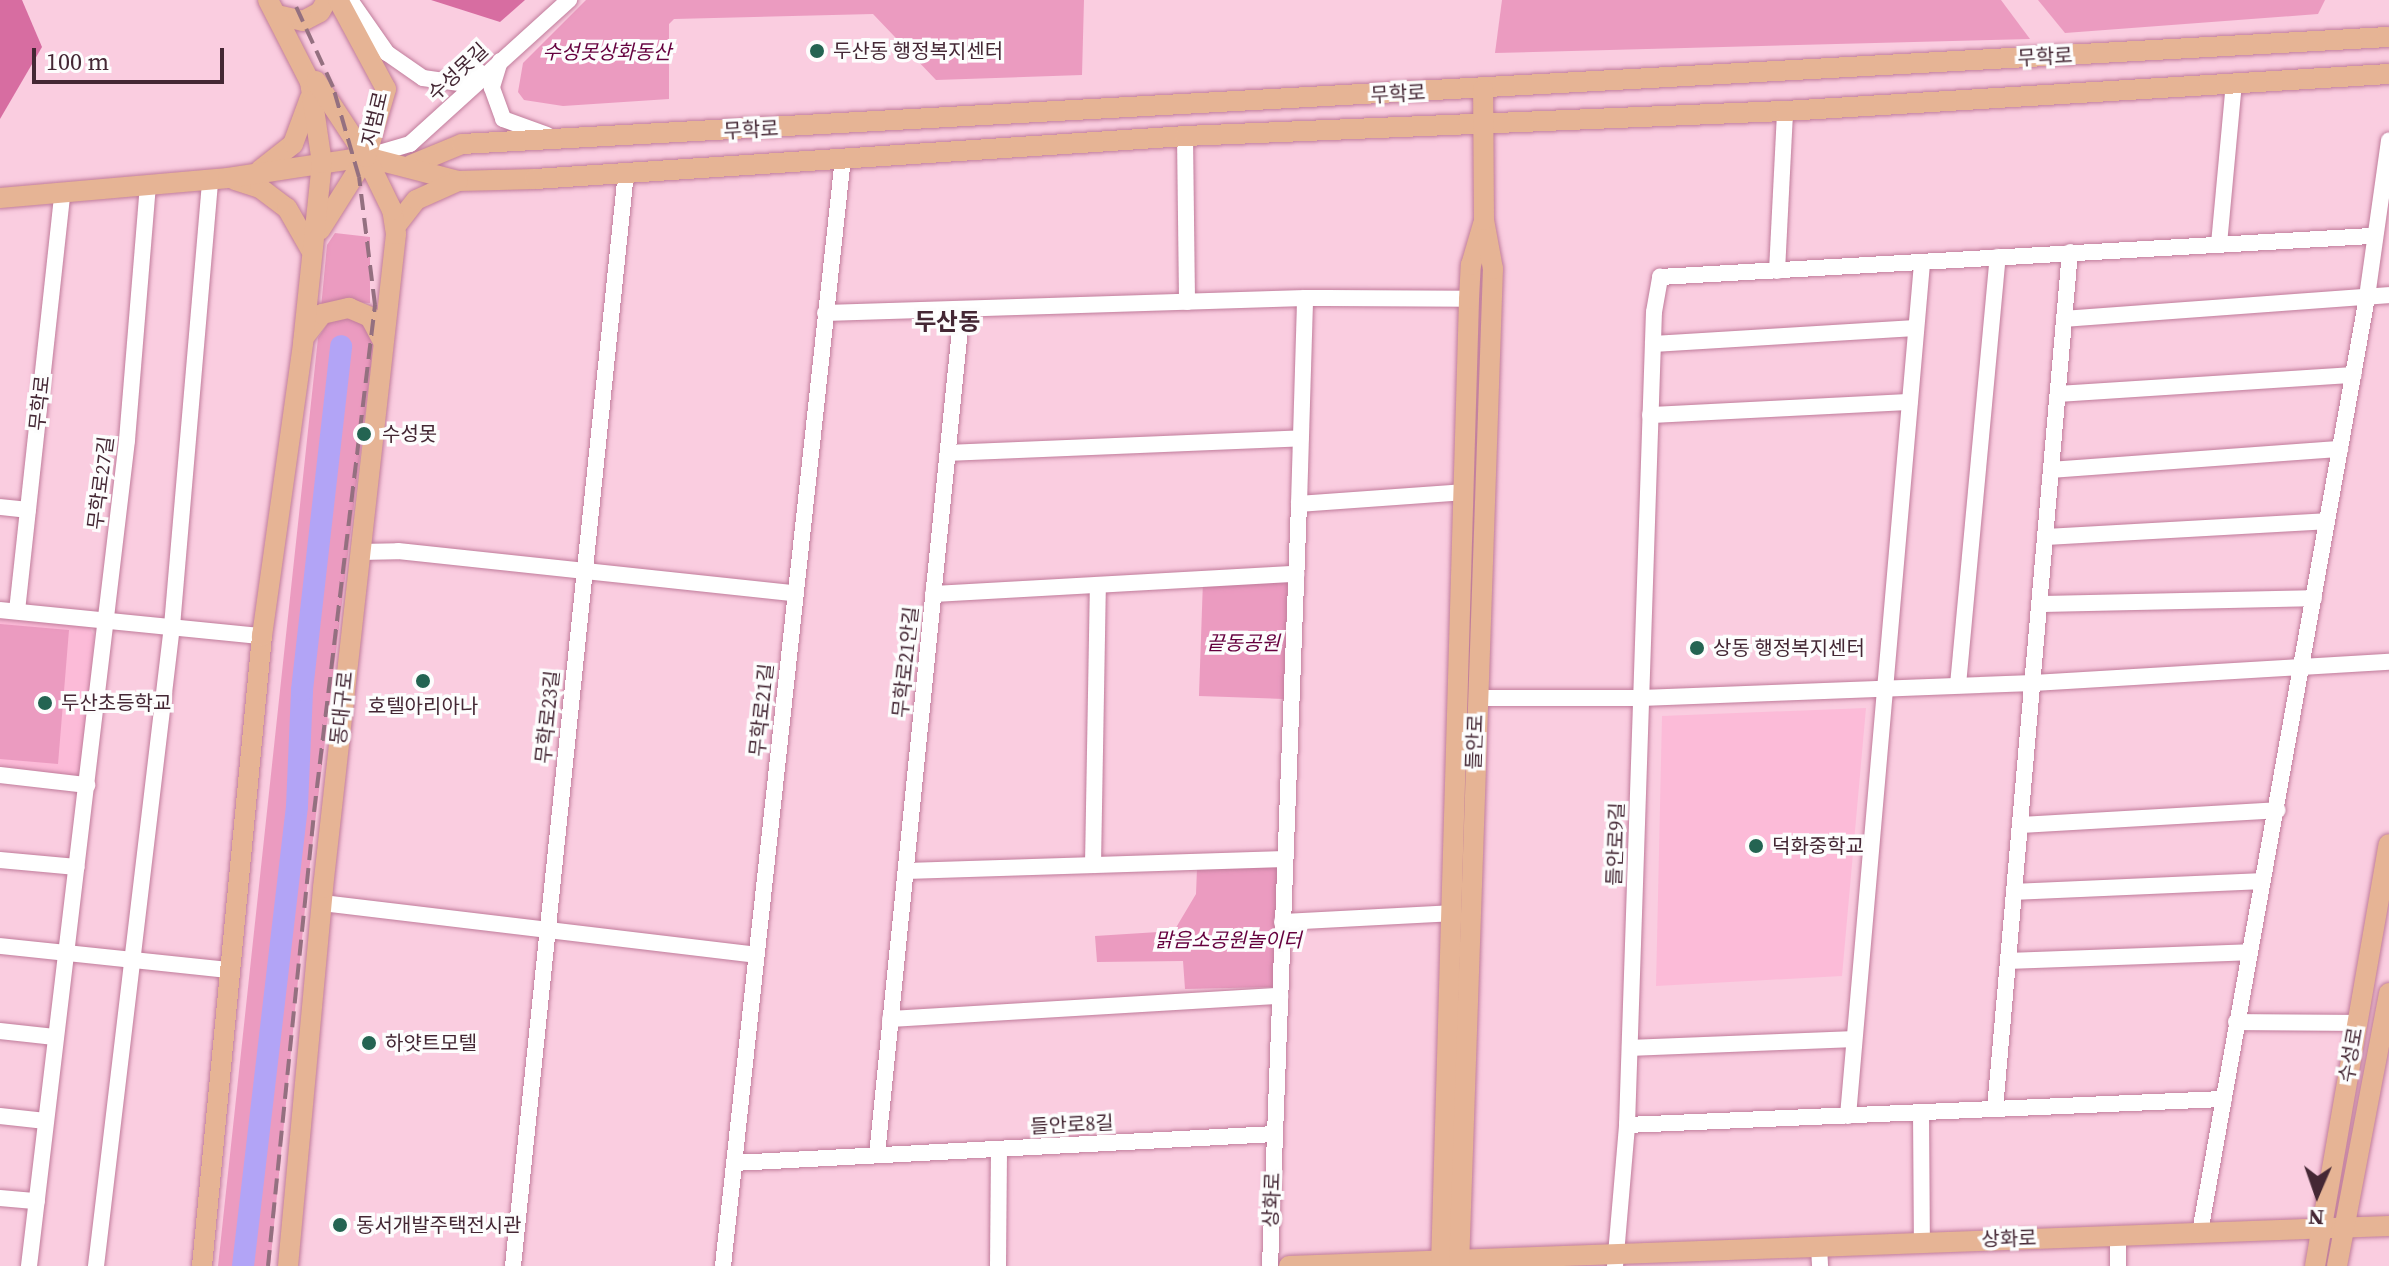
<!DOCTYPE html>
<meta charset="utf-8">
<style>
body{margin:0}
#map{position:relative;width:2389px;height:1266px;overflow:hidden;background:#facde0;font-family:"Source Serif 4","Noto Sans KR",serif}
div>[style]{position:absolute}
.built>*{inset:0;background:#fcbbd8}
.green>*{inset:0;background:#eb9bc0;transform-origin:0 0}
.forest>*{inset:0;background:#d76da1}
.river>*{height:22px;margin:-11px;padding:0 11px;transform-origin:11px;border-radius:11px;background:#b2a4f6}
.roads{filter:drop-shadow(0 0 2px #c07c9b) drop-shadow(0 0 2px #c07c9b)}
.minor>*{height:16px;margin:-8px;padding:0 8px;transform-origin:8px;border-radius:8px;background:#fff}
.major>*{height:20px;margin:-10px;padding:0 10px;transform-origin:10px;border-radius:10px;background:#e6b495}
.rail>*{height:4px;margin-top:-2px;transform-origin:0;background:repeating-linear-gradient(90deg,#947080 0 16px,transparent 0 24px)}
.dots>*{width:22px;height:22px;translate:-50% -50%;box-sizing:border-box;border:4px solid #fdfdfd;border-radius:50%}
span{translate:-50% -50%;white-space:nowrap;text-align:center;line-height:1.15;-webkit-text-stroke:7px #fdfdfd;paint-order:stroke}
.poi-label{font-size:20px;color:#442734}
.left{translate:0 -50%;text-align:left}
.park-label{font-size:20px;color:#65003e;font-style:italic}
.street-label{font-size:20px;color:#442734}
.quarter-label{font-size:24px;color:#442734;font-weight:700}
.north{position:absolute;left:2277px;top:1154px;width:80px;height:80px;-webkit-text-stroke:6px #fdfdfd;paint-order:stroke;rotate:182deg;font-size:22px;font-weight:700;line-height:32px;text-align:center;color:#442734}
.north::after{content:'';display:block;margin:auto;width:28px;height:36px;background:#442734;clip-path:polygon(50% 0,100% 100%,50% 72%,0 100%)}
.scale{position:absolute;left:32px;top:48px;width:192px;height:36px;box-sizing:border-box;border:4px solid #442734;border-top:0;padding-left:10px;font-size:24px;line-height:28px;white-space:nowrap;color:#442734;-webkit-text-stroke:6px #fdfdfd;paint-order:stroke}
</style>
<div id="map">
<div class="built">
<i style="clip-path:polygon(0 617px,88px 625px,94px 635px,84px 770px,75px 778px,0 770px)"></i>
<i style="clip-path:polygon(1866px 708px,1842px 976px,1656px 986px,1662px 716px)"></i>
</div>
<div class="green">
<i style="clip-path:polygon(586px 0,1084px 0,1082px 75px,936px 80px,873px 14px,674px 19px,669px 24px,669px 99px,563px 106px,524px 100px,518px 92px,523px 63px)"></i>
<i style="clip-path:polygon(1502px 0,2001px 0,2030px 39px,1495px 53px)"></i>
<i style="clip-path:polygon(2038px 0,2325px 0,2318px 14px,2065px 33px)"></i>
<i style="clip-path:polygon(335px 233px,370px 237px,370px 303px,335px 301px,321px 308px,327px 245px)"></i>
<i style="clip-path:polygon(332px 317px,359px 317px,374px 342px,307px 888px,270px 1266px,218px 1266px,318px 338px)"></i>
<i style="left:1288px;top:582px;width:117px;height:85px;rotate:92deg"></i>
<i style="clip-path:polygon(0 624px,69px 630px,58px 764px,0 759px)"></i>
<i style="clip-path:polygon(1280px 863px,1274px 987px,1185px 989px,1183px 961px,1097px 962px,1095px 936px,1174px 931px,1196px 894px,1197px 868px)"></i>
</div>
<div class="forest">
<i style="clip-path:polygon(0 0,22px 0,42px 47px,0 119px)"></i>
<i style="clip-path:polygon(431px 0,525px 0,500px 22px)"></i>
</div>
<div class="river">
<i style="left:243px;top:1266px;width:463px;rotate:-83.3deg"></i>
<i style="left:297px;top:806px;width:116px;rotate:-87.5deg"></i>
<i style="left:302px;top:690px;width:346px;rotate:-83.5deg"></i>
</div>
<div class="roads">
<div class="minor">
<i style="left:350px;top:0;width:65px;rotate:55.1deg"></i>
<i style="left:387px;top:53px;width:44px;rotate:34.8deg"></i>
<i style="left:423px;top:78px;width:37px;rotate:8deg"></i>
<i style="left:460px;top:83px;width:22px;rotate:-30deg"></i>
<i style="left:500px;top:61px;width:28px;rotate:107deg"></i>
<i style="left:492px;top:88px;width:33px;rotate:70deg"></i>
<i style="left:503px;top:119px;width:47px;rotate:20deg"></i>
<i style="left:1185px;top:136px;width:166px;rotate:89.3deg"></i>
<i style="left:366px;top:157px;width:46px;rotate:-16.5deg"></i>
<i style="left:410px;top:144px;width:215px;rotate:-42.2deg"></i>
<i style="left:2219px;top:244px;width:162px;rotate:-84.7deg"></i>
<i style="left:1777px;top:271px;width:160px;rotate:-87.1deg"></i>
<i style="left:825px;top:313px;width:480px;rotate:-1.8deg"></i>
<i style="left:1305px;top:298px;width:164px;rotate:0.3deg"></i>
<i style="left:2064px;top:319px;width:326px;rotate:-4.2deg"></i>
<i style="left:1653px;top:344px;width:263px;rotate:-3.5deg"></i>
<i style="left:2058px;top:394px;width:296px;rotate:-3.7deg"></i>
<i style="left:1650px;top:415px;width:260px;rotate:-2.9deg"></i>
<i style="left:948px;top:453px;width:353px;rotate:-2.4deg"></i>
<i style="left:2051px;top:470px;width:290px;rotate:-4.2deg"></i>
<i style="left:1299px;top:504px;width:206px;rotate:-88.3deg"></i>
<i style="left:0;top:507px;width:28px;rotate:6deg"></i>
<i style="left:2045px;top:537px;width:282px;rotate:-3.2deg"></i>
<i style="left:359px;top:552px;width:39px;rotate:-1deg"></i>
<i style="left:398px;top:551px;width:398px;rotate:6.1deg"></i>
<i style="left:933px;top:594px;width:364px;rotate:-3.2deg"></i>
<i style="left:2039px;top:604px;width:275px;rotate:-1.2deg"></i>
<i style="left:0;top:610px;width:263px;rotate:5.7deg"></i>
<i style="left:17px;top:611px;width:418px;rotate:-83.8deg"></i>
<i style="left:1958px;top:685px;width:430px;rotate:-84.7deg"></i>
<i style="left:1477px;top:698px;width:164px"></i>
<i style="left:1641px;top:698px;width:392px;rotate:-2.2deg"></i>
<i style="left:2033px;top:683px;width:357px;rotate:-3.4deg"></i>
<i style="left:0;top:775px;width:88px;rotate:6.6deg"></i>
<i style="left:2020px;top:825px;width:258px;rotate:-3.3deg"></i>
<i style="left:0;top:860px;width:77px;rotate:5.2deg"></i>
<i style="left:1093px;top:865px;width:280px;rotate:-89deg"></i>
<i style="left:906px;top:871px;width:379px;rotate:-1.8deg"></i>
<i style="left:2014px;top:892px;width:248px;rotate:-2.5deg"></i>
<i style="left:322px;top:903px;width:437px;rotate:6.8deg"></i>
<i style="left:1282px;top:922px;width:170px;rotate:-3deg"></i>
<i style="left:0;top:946px;width:231px;rotate:6deg"></i>
<i style="left:2008px;top:961px;width:240px;rotate:-2.1deg"></i>
<i style="left:890px;top:1019px;width:391px;rotate:-3.4deg"></i>
<i style="left:2236px;top:1022px;width:120px;rotate:0.5deg"></i>
<i style="left:0;top:1031px;width:55px;rotate:6.2deg"></i>
<i style="left:1630px;top:1048px;width:224px;rotate:-2.3deg"></i>
<i style="left:1995px;top:1109px;width:860px;rotate:-85deg"></i>
<i style="left:1921px;top:1112px;width:130px;rotate:89.6deg"></i>
<i style="left:0;top:1116px;width:46px;rotate:6.2deg"></i>
<i style="left:1848px;top:1116px;width:856px;rotate:-85.04deg"></i>
<i style="left:1627px;top:1125px;width:597px;rotate:-2.5deg"></i>
<i style="left:877px;top:1155px;width:850px;rotate:-84.26deg"></i>
<i style="left:734px;top:1163px;width:541px;rotate:-3.07deg"></i>
<i style="left:0;top:1198px;width:37px;rotate:5deg"></i>
<i style="left:2200px;top:1232px;width:950px;rotate:-79.87deg"></i>
<i style="left:2367px;top:297px;width:158px;rotate:-82deg"></i>
<i style="left:1819px;top:1246px;width:20px;rotate:87deg"></i>
<i style="left:29px;top:1266px;width:832px;rotate:-83.23deg"></i>
<i style="left:127px;top:440px;width:255px;rotate:-85.3deg"></i>
<i style="left:96px;top:1266px;width:644px;rotate:-83.23deg"></i>
<i style="left:172px;top:626px;width:449px;rotate:-85.1deg"></i>
<i style="left:513px;top:1266px;width:1099px;rotate:-84.1deg"></i>
<i style="left:723px;top:1266px;width:1114px;rotate:-83.82deg"></i>
<i style="left:998px;top:1266px;width:117px;rotate:-89.5deg"></i>
<i style="left:1270px;top:1266px;width:763px;rotate:-87.82deg"></i>
<i style="left:1299px;top:504px;width:166px;rotate:-4.1deg"></i>
<i style="left:1615px;top:1266px;width:142px;rotate:-85.1deg"></i>
<i style="left:1627px;top:1125px;width:813px;rotate:-88.1deg"></i>
<i style="left:1654px;top:312px;width:36px;rotate:-80deg"></i>
<i style="left:1660px;top:277px;width:713px;rotate:-3.3deg"></i>
<i style="left:2118px;top:1266px;width:31px;rotate:-90deg"></i>
</div>
<div class="major">
<i style="left:277px;top:15px;width:27px;rotate:13deg"></i>
<i style="left:303px;top:21px;width:19px;rotate:-28deg"></i>
<i style="left:320px;top:12px;width:14px;rotate:-60deg"></i>
<i style="left:411px;top:165px;width:55px;rotate:-22.4deg"></i>
<i style="left:462px;top:144px;width:1930px;rotate:-3.18deg"></i>
<i style="left:260px;top:170px;width:42px;rotate:-38.2deg"></i>
<i style="left:293px;top:144px;width:49px;rotate:-69.7deg"></i>
<i style="left:235px;top:180px;width:26px;rotate:18deg"></i>
<i style="left:260px;top:188px;width:34px;rotate:37deg"></i>
<i style="left:287px;top:208px;width:48px;rotate:60.3deg"></i>
<i style="left:0;top:198px;width:229px;rotate:-5deg"></i>
<i style="left:228px;top:178px;width:140px;rotate:-8.7deg"></i>
<i style="left:366px;top:157px;width:95px;rotate:14.6deg"></i>
<i style="left:458px;top:181px;width:77px;rotate:-1.5deg"></i>
<i style="left:535px;top:179px;width:651px;rotate:-3.78deg"></i>
<i style="left:1185px;top:136px;width:601px;rotate:-2.39deg"></i>
<i style="left:1785px;top:111px;width:605px;rotate:-3.51deg"></i>
<i style="left:395px;top:227px;width:34px;rotate:-52deg"></i>
<i style="left:416px;top:200px;width:46px;rotate:-24.3deg"></i>
<i style="left:320px;top:230px;width:86px;rotate:-57.8deg"></i>
<i style="left:366px;top:157px;width:71px;rotate:-73.6deg"></i>
<i style="left:386px;top:89px;width:101px;rotate:-118.3deg"></i>
<i style="left:305px;top:336px;width:28px;rotate:-52deg"></i>
<i style="left:322px;top:314px;width:28px;rotate:-13deg"></i>
<i style="left:349px;top:308px;width:23px;rotate:23deg"></i>
<i style="left:370px;top:317px;width:27px;rotate:62deg"></i>
<i style="left:202px;top:1266px;width:633px;rotate:-84.56deg"></i>
<i style="left:262px;top:636px;width:296px;rotate:-82deg"></i>
<i style="left:303px;top:343px;width:181px;rotate:-84deg"></i>
<i style="left:322px;top:163px;width:82px;rotate:-98.4deg"></i>
<i style="left:310px;top:82px;width:92px;rotate:-117.1deg"></i>
<i style="left:288px;top:1266px;width:380px;rotate:-84.7deg"></i>
<i style="left:323px;top:888px;width:658px;rotate:-83.63deg"></i>
<i style="left:396px;top:234px;width:24px;rotate:-99deg"></i>
<i style="left:392px;top:210px;width:59px;rotate:-116.1deg"></i>
<i style="left:366px;top:157px;width:91px;rotate:-123.3deg"></i>
<i style="left:1289px;top:1266px;width:1101px;rotate:-2.08deg"></i>
<i style="left:1441px;top:1266px;width:967px;rotate:-88.34deg"></i>
<i style="left:1469px;top:299px;width:34px;rotate:-87deg"></i>
<i style="left:1471px;top:265px;width:43px;rotate:-73.7deg"></i>
<i style="left:1459px;top:1266px;width:998px;rotate:-88.05deg"></i>
<i style="left:1493px;top:269px;width:50px;rotate:-100.4deg"></i>
<i style="left:1484px;top:220px;width:131px;rotate:-90.4deg"></i>
<i style="left:2315px;top:1266px;width:428px;rotate:-80.1deg"></i>
<i style="left:2337px;top:1266px;width:278px;rotate:-79.2deg"></i>
</div>
</div>
<div class="rail">
<i style="left:268px;top:1266px;width:456px;rotate:-84.2deg"></i>
<i style="left:314px;top:812px;width:511px;rotate:-83.14deg"></i>
<i style="left:375px;top:305px;width:129px;rotate:-97.1deg"></i>
<i style="left:359px;top:177px;width:94px;rotate:-106.1deg"></i>
<i style="left:333px;top:87px;width:96px;rotate:-114.7deg"></i>
</div>
<div class="dots">
<i style="left:817px;top:51px;background:#246452"></i>
<i style="left:364px;top:434px;background:#246452"></i>
<i style="left:1697px;top:648px;background:#246452"></i>
<i style="left:423px;top:681px;background:#246452"></i>
<i style="left:45px;top:703px;background:#246452"></i>
<i style="left:1756px;top:846px;background:#246452"></i>
<i style="left:369px;top:1043px;background:#246452"></i>
<i style="left:340px;top:1225px;background:#246452"></i>
</div>
<div class="poi-label">
<span class="left" style="left:833px;top:51px">두산동 행정복지센터</span>
<span class="left" style="left:382px;top:434px">수성못</span>
<span class="left" style="left:1713px;top:648px">상동 행정복지센터</span>
<span class="left" style="left:61px;top:703px">두산초등학교</span>
<span style="left:423px;top:706px">호텔아리아나</span>
<span class="left" style="left:1772px;top:846px">덕화중학교</span>
<span class="left" style="left:385px;top:1043px">하얏트모텔</span>
<span class="left" style="left:356px;top:1225px">동서개발주택전시관</span>
</div>
<div class="park-label">
<span style="left:607px;top:52px">수성못상화동산</span>
<span style="left:1243px;top:643px">끝동공원</span>
<span style="left:1228px;top:940px">맑음소공원놀이터</span>
</div>
<div class="street-label">
<span style="left:2045px;top:57px;rotate:-3deg">무학로</span>
<span style="left:458px;top:72px;rotate:-43deg">수성못길</span>
<span style="left:1398px;top:94px;rotate:-3deg">무학로</span>
<span style="left:375px;top:119px;rotate:-77deg">지범로</span>
<span style="left:751px;top:130px;rotate:-3deg">무학로</span>
<span style="left:40px;top:403px;rotate:-84deg">무학로</span>
<span style="left:101px;top:483px;rotate:-83deg">무학로27길</span>
<span style="left:906px;top:662px;rotate:-84deg">무학로21안길</span>
<span style="left:342px;top:708px;rotate:-84deg">동대구로</span>
<span style="left:762px;top:710px;rotate:-84deg">무학로21길</span>
<span style="left:548px;top:717px;rotate:-84deg">무학로23길</span>
<span style="left:1475px;top:742px;rotate:-88deg">들안로</span>
<span style="left:1616px;top:844px;rotate:-88deg">들안로9길</span>
<span style="left:2351px;top:1055px;rotate:-80deg">수성로</span>
<span style="left:1072px;top:1125px;rotate:-3deg">들안로8길</span>
<span style="left:1272px;top:1200px;rotate:-88deg">상화로</span>
<span style="left:2009px;top:1239px;rotate:-2deg">상화로</span>
</div>
<div class="quarter-label">
<span style="left:947px;top:322px">두산동</span>
</div>
<div class="north">N</div>
<div class="scale">100 m</div>
</div>
